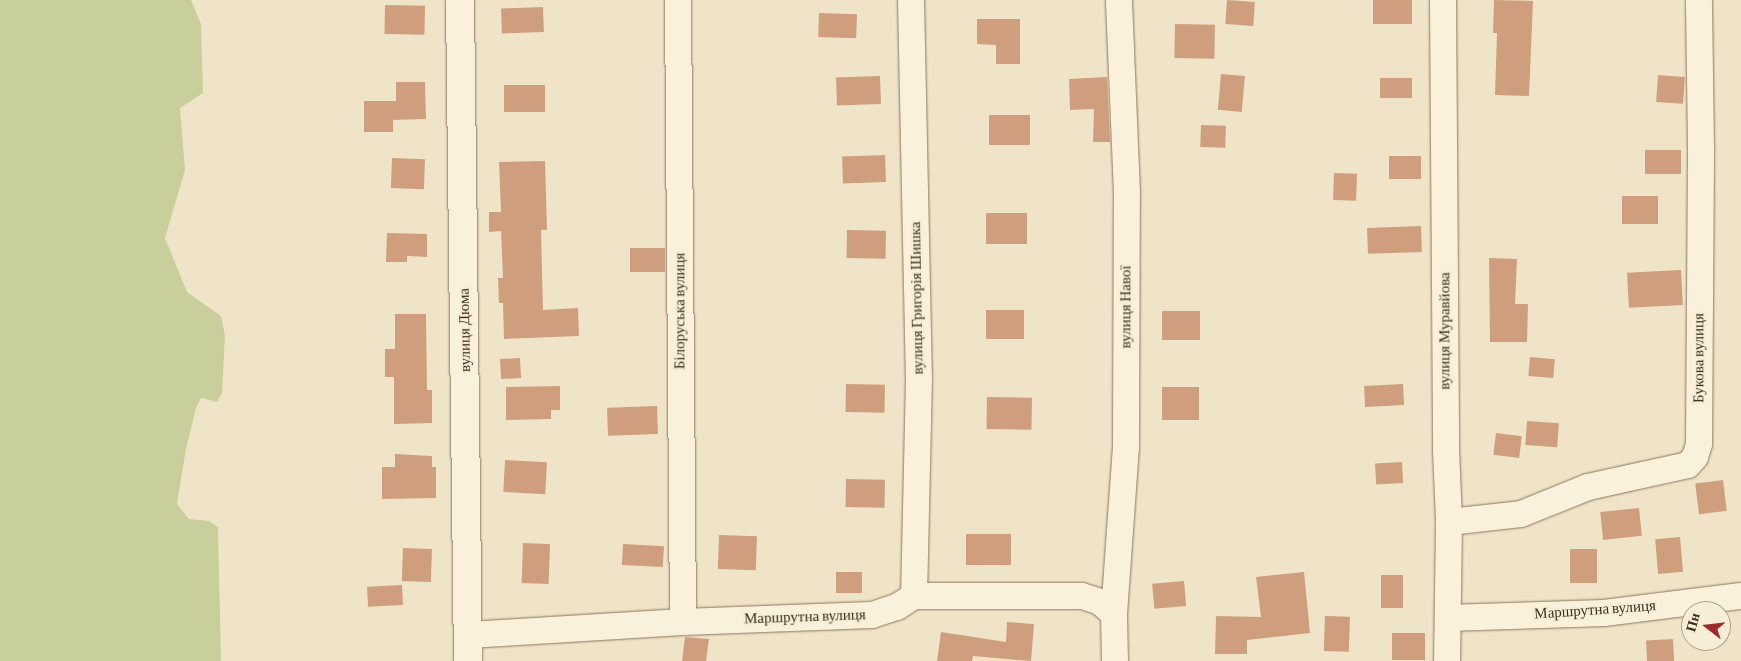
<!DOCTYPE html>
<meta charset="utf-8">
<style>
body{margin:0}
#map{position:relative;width:1741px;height:661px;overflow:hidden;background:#f0e4c8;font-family:"Crimson Pro",serif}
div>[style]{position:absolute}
.green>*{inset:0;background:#c9cf9b}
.building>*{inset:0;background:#cf9f7d;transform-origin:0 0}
.roads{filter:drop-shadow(0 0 1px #8d765c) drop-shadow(0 0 1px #8d765c)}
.minor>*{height:26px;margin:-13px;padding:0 13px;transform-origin:13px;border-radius:13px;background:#faf1dc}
.tertiary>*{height:28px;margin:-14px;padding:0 14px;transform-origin:14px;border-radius:14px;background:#faf1dc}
span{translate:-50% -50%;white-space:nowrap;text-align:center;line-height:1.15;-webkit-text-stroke:4.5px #f7eed8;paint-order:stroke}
.street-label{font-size:15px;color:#3d2e20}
.north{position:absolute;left:1681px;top:601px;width:50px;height:50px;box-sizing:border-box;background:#f7eed8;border:1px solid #ada18e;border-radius:50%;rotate:286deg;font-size:14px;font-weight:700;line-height:20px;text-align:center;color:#3d2e20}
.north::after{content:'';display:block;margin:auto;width:18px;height:22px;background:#9e2a2b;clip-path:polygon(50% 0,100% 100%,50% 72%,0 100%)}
</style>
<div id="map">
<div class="green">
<i style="clip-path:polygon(0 0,191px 0,201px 24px,203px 93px,180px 108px,185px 170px,165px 238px,187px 292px,221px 316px,225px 336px,222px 393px,217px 402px,201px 398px,196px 408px,186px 449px,177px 504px,189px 519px,209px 521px,218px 527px,221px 661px,0 661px)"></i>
</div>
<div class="building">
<i style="left:1227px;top:0;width:28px;height:24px;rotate:4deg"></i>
<i style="left:1412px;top:0;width:24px;height:39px;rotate:90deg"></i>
<i style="clip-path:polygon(1494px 0,1533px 1px,1529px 96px,1495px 95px,1497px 33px,1493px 33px)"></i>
<i style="left:385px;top:5px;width:40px;height:29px;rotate:1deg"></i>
<i style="left:543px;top:7px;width:25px;height:42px;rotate:88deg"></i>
<i style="left:819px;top:13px;width:38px;height:24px;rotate:2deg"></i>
<i style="clip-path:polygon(977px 19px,1020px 19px,1020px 64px,996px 64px,996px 45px,977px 44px)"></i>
<i style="left:1175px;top:24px;width:40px;height:34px;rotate:1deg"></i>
<i style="left:1221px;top:74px;width:24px;height:36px;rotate:5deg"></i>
<i style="left:1658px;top:75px;width:27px;height:27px;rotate:4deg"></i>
<i style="left:880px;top:76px;width:28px;height:44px;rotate:88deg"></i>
<i style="clip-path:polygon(1107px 77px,1110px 142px,1093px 142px,1094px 109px,1070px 110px,1069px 79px)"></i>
<i style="left:1412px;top:78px;width:20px;height:32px;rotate:90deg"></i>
<i style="clip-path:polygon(396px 82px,425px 82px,426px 119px,393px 120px,393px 132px,364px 132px,364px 101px,396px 101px)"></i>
<i style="left:504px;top:85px;width:41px;height:27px"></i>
<i style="left:989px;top:115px;width:41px;height:30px"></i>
<i style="left:1201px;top:125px;width:25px;height:22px;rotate:2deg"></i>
<i style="left:1645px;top:150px;width:36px;height:24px"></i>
<i style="left:885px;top:155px;width:27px;height:43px;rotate:88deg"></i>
<i style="left:1389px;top:156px;width:32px;height:23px"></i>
<i style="left:392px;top:158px;width:33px;height:30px;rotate:2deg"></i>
<i style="clip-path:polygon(545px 161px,547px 230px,541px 230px,543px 310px,578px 308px,579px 336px,504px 339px,503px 303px,499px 303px,498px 278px,503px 278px,501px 231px,489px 232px,489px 212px,501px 212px,499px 162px)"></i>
<i style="left:1334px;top:173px;width:23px;height:27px;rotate:2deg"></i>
<i style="left:1622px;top:196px;width:36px;height:28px"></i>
<i style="left:986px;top:213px;width:41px;height:31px"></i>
<i style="left:1421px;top:226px;width:26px;height:54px;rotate:88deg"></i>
<i style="left:847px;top:230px;width:39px;height:28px;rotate:1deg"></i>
<i style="clip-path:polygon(387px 233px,427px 234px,427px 257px,407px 256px,407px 262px,386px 262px)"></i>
<i style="left:630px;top:248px;width:35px;height:24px"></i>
<i style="clip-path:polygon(1489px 258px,1517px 259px,1515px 304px,1528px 304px,1527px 342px,1490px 342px)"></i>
<i style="left:1681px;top:270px;width:35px;height:54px;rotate:87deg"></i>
<i style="left:986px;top:310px;width:38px;height:29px"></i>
<i style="left:1162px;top:311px;width:38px;height:29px"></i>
<i style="clip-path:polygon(395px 314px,426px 314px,427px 390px,432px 390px,432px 423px,394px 424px,394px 377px,385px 377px,385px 349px,395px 349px)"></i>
<i style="left:1530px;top:357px;width:25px;height:19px;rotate:5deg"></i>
<i style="left:520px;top:358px;width:20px;height:20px;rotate:87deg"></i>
<i style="left:846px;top:384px;width:39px;height:28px;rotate:1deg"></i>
<i style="left:1403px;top:384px;width:21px;height:39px;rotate:87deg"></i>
<i style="clip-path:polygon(560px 386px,560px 410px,551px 410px,551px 419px,506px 420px,506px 387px)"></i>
<i style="left:1162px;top:387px;width:37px;height:33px"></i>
<i style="left:987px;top:397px;width:45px;height:32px;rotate:1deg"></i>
<i style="left:657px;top:406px;width:28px;height:50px;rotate:88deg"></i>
<i style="left:1527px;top:421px;width:32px;height:24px;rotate:4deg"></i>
<i style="left:1496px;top:433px;width:26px;height:22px;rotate:7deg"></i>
<i style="clip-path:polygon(395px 454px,432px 456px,432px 467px,436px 467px,436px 498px,382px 499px,382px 467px,395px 467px)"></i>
<i style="left:505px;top:460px;width:42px;height:32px;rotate:3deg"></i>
<i style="left:1402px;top:462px;width:21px;height:27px;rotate:87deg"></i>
<i style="left:846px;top:479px;width:39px;height:28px;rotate:1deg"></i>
<i style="left:1723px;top:480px;width:31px;height:28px;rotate:83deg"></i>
<i style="left:1639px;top:508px;width:28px;height:39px;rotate:84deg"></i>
<i style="left:966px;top:534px;width:45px;height:31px"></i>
<i style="left:719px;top:535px;width:38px;height:34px;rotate:2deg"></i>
<i style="left:1680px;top:537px;width:35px;height:25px;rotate:85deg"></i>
<i style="left:523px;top:543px;width:27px;height:40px;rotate:2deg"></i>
<i style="left:623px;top:544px;width:41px;height:21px;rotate:3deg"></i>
<i style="left:403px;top:548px;width:29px;height:33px;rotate:2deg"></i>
<i style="left:1570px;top:549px;width:27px;height:34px"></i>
<i style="left:836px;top:572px;width:26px;height:21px"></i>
<i style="clip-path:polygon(1304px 572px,1310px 633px,1247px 640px,1247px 654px,1215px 654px,1216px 616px,1261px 617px,1256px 577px)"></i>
<i style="left:1381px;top:575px;width:22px;height:33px"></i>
<i style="left:1184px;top:581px;width:25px;height:32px;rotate:85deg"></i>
<i style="left:402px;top:585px;width:20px;height:35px;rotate:87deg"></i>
<i style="left:1325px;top:616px;width:25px;height:35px;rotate:2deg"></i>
<i style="clip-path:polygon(1007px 622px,1034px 624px,1031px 661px,973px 656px,972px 661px,937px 661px,941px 632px,1006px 642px)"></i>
<i style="left:1392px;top:633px;width:33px;height:27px"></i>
<i style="clip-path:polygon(685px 637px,709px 639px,706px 661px,682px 661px)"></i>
<i style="left:1673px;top:639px;width:22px;height:27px;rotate:87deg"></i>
</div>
<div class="roads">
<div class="minor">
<i style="left:678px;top:0;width:622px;rotate:89.54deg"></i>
<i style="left:911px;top:0;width:378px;rotate:88.8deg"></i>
<i style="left:919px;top:378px;width:218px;rotate:91.3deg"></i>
<i style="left:1443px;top:0;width:449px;rotate:89.6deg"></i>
<i style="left:1446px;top:449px;width:73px;rotate:87.6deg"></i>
<i style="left:1449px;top:522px;width:139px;rotate:90.8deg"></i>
<i style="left:1449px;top:522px;width:72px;rotate:-6.3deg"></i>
<i style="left:1521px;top:514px;width:72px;rotate:-21.9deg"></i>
<i style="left:1588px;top:487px;width:102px;rotate:-12.4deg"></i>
<i style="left:1688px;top:465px;width:11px;rotate:-49deg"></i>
<i style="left:1695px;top:457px;width:14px;rotate:-73deg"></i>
<i style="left:1699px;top:444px;width:296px;rotate:-89.6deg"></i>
<i style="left:1701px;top:148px;width:148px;rotate:-90.8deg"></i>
<i style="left:1114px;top:614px;width:167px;rotate:-85.9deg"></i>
<i style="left:1126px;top:447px;width:254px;rotate:-89.8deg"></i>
<i style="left:1127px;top:193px;width:193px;rotate:-92.4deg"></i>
<i style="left:1448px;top:618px;width:156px;rotate:-1.8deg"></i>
<i style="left:1604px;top:613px;width:138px;rotate:-7.1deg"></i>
<i style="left:469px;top:635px;width:214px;rotate:-3.5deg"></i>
<i style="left:683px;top:622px;width:189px;rotate:-2.1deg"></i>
<i style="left:872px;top:615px;width:26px;rotate:-18deg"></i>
<i style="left:897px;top:607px;width:20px;rotate:-33deg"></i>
<i style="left:914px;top:596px;width:168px"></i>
<i style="left:1082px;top:596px;width:19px;rotate:18deg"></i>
<i style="left:1100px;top:602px;width:18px;rotate:41deg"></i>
<i style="left:1114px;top:614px;width:47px;rotate:88.8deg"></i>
</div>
<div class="tertiary">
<i style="left:460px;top:0;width:661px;rotate:89.31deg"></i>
</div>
</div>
<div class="street-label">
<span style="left:917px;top:298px;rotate:-91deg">вулиця Григорія Шишка</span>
<span style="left:1126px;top:307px;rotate:-90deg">вулиця Навої</span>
<span style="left:680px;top:311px;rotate:-90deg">Білоруська вулиця</span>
<span style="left:465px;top:330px;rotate:-91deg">вулиця Дюма</span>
<span style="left:1445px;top:331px;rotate:-90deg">вулиця Муравйова</span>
<span style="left:1699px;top:358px;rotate:-90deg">Букова вулиця</span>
<span style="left:1595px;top:610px;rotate:-4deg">Маршрутна вулиця</span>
<span style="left:805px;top:617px;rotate:-2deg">Маршрутна вулиця</span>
</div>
<div class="north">Пн</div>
</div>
